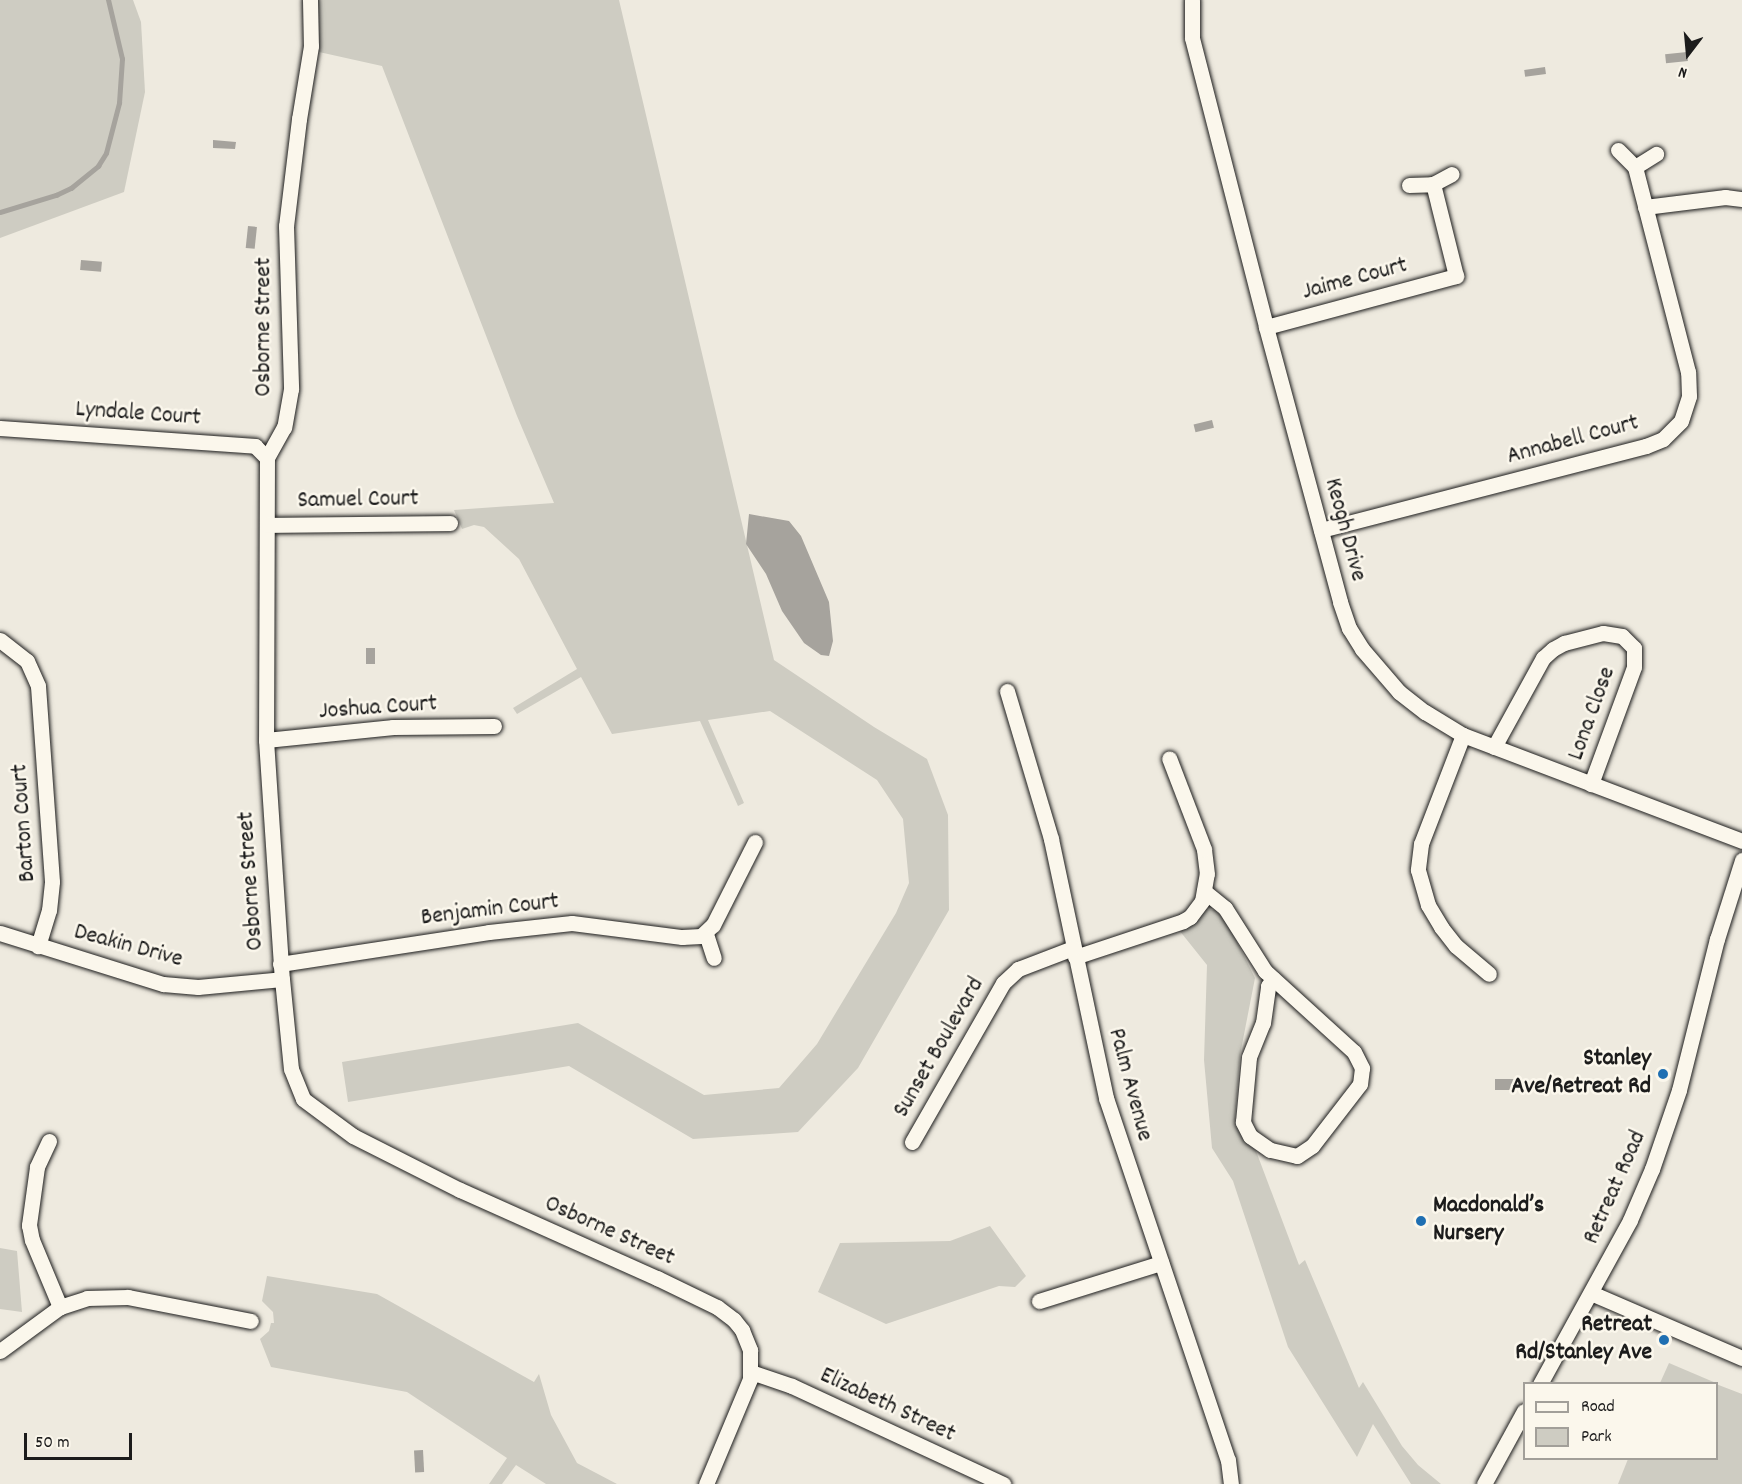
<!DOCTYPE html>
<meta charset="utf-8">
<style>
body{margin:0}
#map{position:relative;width:1742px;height:1484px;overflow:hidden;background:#eeeadf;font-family:Dekko,sans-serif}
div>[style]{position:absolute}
.green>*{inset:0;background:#ceccc2}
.water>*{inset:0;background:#a6a39d;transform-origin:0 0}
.stream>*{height:4.5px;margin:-2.25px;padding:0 2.25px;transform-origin:2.25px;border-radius:2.25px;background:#a6a39d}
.roads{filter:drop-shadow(0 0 2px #1c1c1c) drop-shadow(0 0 2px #1c1c1c)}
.minor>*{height:15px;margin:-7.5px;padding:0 7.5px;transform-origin:7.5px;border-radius:7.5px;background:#fbf7ec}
.dots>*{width:16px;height:16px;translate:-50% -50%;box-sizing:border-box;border:3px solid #fbf7ec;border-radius:50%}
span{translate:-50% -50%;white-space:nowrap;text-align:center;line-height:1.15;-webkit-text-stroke:5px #fbf7ec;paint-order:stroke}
.street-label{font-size:24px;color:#1c1c1c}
.poi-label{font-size:24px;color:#1c1c1c;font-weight:700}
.right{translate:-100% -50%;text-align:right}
.left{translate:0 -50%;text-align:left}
.legend{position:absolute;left:1523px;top:1382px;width:195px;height:78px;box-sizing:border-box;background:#fbf7ec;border:2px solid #a29f99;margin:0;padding:8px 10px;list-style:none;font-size:18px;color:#1c1c1c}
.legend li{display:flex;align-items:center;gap:12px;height:30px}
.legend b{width:30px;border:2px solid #a29f99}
.north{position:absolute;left:1658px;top:24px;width:60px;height:60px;-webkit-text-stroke:4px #fbf7ec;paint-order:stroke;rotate:196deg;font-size:16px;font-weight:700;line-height:24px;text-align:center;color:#1c1c1c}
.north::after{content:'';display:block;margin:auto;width:21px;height:27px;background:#1c1c1c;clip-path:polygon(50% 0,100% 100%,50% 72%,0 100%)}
.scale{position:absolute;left:24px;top:1433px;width:108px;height:27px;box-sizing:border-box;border:3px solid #1c1c1c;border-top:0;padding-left:8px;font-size:18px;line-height:21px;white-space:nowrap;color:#1c1c1c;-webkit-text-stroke:4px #fbf7ec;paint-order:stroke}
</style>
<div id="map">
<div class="green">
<i style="clip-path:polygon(0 0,133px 0,141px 22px,145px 92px,124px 192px,0 238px)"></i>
<i style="clip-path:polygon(318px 0,619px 0,774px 660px,874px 727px,927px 759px,948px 815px,949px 910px,858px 1068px,798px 1132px,693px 1139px,569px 1066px,348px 1102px,342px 1062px,578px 1023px,704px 1095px,779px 1088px,817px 1044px,896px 913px,909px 883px,903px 819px,877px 780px,770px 711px,708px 720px,744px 803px,738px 806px,700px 721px,612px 734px,581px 677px,517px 714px,513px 708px,577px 669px,519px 559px,484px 527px,474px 525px,462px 529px,454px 510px,554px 503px,517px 416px,382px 66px,319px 52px)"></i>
<i style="clip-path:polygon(1204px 909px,1215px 910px,1227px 922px,1255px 978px,1240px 1055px,1235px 1119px,1239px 1132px,1256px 1151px,1299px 1265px,1305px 1260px,1359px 1388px,1363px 1382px,1402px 1446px,1418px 1465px,1441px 1484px,1411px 1484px,1373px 1424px,1357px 1457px,1288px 1347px,1233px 1181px,1212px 1148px,1204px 1060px,1207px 965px,1179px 930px)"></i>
<i style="clip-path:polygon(990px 1226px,1026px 1276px,1015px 1287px,999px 1286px,886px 1324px,818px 1292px,840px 1243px,950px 1241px)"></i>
<i style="clip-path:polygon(0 1248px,17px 1251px,22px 1312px,0 1309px)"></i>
<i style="clip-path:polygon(267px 1276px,377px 1294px,534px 1382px,539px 1374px,551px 1415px,577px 1463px,617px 1484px,546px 1484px,516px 1465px,502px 1484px,489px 1484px,507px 1458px,407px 1392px,271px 1367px,260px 1339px,269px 1331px,271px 1323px,274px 1323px,273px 1312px,262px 1301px)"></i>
<i style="clip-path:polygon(1669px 1363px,1716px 1383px,1716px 1384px,1660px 1383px)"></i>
<i style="clip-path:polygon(1716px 1384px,1742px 1394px,1742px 1484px,1618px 1484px,1628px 1459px,1716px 1458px)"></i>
</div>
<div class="water">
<i style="left:1687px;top:52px;width:9px;height:22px;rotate:84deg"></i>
<i style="left:1545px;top:67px;width:7px;height:21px;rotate:82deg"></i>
<i style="clip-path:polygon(213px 140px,236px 142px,235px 149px,213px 148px)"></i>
<i style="left:248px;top:226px;width:9px;height:22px;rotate:6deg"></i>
<i style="left:81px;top:260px;width:21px;height:10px;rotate:5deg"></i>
<i style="left:1212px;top:420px;width:8px;height:19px;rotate:76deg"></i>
<i style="clip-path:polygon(749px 514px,789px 521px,801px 536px,829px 602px,833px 641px,829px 656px,821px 655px,804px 643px,782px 611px,766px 574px,746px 544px)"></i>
<i style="left:366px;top:648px;width:9px;height:16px"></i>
<i style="left:1495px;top:1079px;width:21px;height:11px"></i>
<i style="left:423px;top:1450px;width:22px;height:9px;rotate:87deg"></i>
</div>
<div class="stream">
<i style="left:0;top:212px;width:59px;rotate:-16.9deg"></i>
<i style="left:56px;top:195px;width:17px;rotate:-25deg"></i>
<i style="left:71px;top:188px;width:35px;rotate:-39deg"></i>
<i style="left:98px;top:166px;width:15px;rotate:-58deg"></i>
<i style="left:106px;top:153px;width:52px;rotate:-75.4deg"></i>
<i style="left:119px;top:103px;width:44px;rotate:-86.1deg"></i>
<i style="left:122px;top:59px;width:61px;rotate:-103.3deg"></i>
</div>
<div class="roads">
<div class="minor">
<i style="left:310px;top:0;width:46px;rotate:88.8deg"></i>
<i style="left:311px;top:46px;width:74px;rotate:99.3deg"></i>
<i style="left:299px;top:119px;width:108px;rotate:96.9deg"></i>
<i style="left:286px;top:226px;width:163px;rotate:88.2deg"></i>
<i style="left:291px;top:389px;width:39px;rotate:100deg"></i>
<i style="left:284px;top:427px;width:35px;rotate:119deg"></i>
<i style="left:267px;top:458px;width:282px;rotate:90.2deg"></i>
<i style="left:266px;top:740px;width:240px;rotate:86.2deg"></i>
<i style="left:282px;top:979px;width:90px;rotate:84.3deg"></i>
<i style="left:291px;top:1069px;width:32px;rotate:68deg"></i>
<i style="left:303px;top:1099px;width:62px;rotate:36.5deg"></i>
<i style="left:353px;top:1136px;width:120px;rotate:26.8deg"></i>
<i style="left:460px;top:1190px;width:216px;rotate:24.1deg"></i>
<i style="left:657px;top:1278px;width:67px;rotate:25.8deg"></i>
<i style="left:717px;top:1307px;width:21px;rotate:37deg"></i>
<i style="left:734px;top:1320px;width:13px;rotate:51deg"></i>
<i style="left:742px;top:1330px;width:22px;rotate:68deg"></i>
<i style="left:750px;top:1350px;width:29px;rotate:90deg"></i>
<i style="left:750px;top:1379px;width:114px;rotate:112.7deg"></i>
<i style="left:1192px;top:0;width:38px;rotate:90deg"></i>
<i style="left:1192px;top:38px;width:298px;rotate:75.6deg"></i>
<i style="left:1266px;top:327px;width:285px;rotate:74.9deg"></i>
<i style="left:1340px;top:602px;width:28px;rotate:71deg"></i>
<i style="left:1349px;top:628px;width:25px;rotate:58deg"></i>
<i style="left:1362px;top:649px;width:57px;rotate:49.3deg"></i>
<i style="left:1399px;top:692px;width:33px;rotate:38deg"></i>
<i style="left:1425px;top:712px;width:44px;rotate:31.2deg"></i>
<i style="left:1463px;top:735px;width:298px;rotate:20.8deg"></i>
<i style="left:1635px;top:167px;width:25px;rotate:-32deg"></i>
<i style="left:1409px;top:185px;width:24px;rotate:-2deg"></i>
<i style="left:1433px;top:184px;width:21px;rotate:-28deg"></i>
<i style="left:1645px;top:207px;width:81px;rotate:-7.1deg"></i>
<i style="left:1725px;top:197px;width:17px;rotate:7deg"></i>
<i style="left:1266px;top:327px;width:197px;rotate:-15deg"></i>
<i style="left:1456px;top:276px;width:95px;rotate:-104deg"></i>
<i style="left:0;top:428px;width:256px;rotate:4deg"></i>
<i style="left:255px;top:446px;width:17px;rotate:45deg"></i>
<i style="left:267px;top:525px;width:183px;rotate:-0.6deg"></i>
<i style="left:1321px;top:530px;width:336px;rotate:-14.5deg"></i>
<i style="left:1646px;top:446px;width:18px;rotate:-22deg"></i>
<i style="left:1663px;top:439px;width:25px;rotate:-45deg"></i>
<i style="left:1681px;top:421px;width:26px;rotate:-72deg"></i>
<i style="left:1689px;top:396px;width:24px;rotate:-92deg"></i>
<i style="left:1688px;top:372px;width:212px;rotate:-104.5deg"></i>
<i style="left:1635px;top:167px;width:24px;rotate:-135deg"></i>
<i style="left:0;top:640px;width:34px;rotate:38deg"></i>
<i style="left:27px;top:661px;width:27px;rotate:66deg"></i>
<i style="left:38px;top:686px;width:196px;rotate:85.9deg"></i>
<i style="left:52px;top:882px;width:28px;rotate:96deg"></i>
<i style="left:49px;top:910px;width:38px;rotate:107deg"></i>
<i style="left:1007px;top:691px;width:154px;rotate:73.4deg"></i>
<i style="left:1051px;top:839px;width:265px;rotate:78deg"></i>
<i style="left:1106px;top:1098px;width:382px;rotate:71.4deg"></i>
<i style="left:1228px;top:1460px;width:24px;rotate:83deg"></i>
<i style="left:1463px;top:735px;width:117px;rotate:111.1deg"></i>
<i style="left:1421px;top:844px;width:26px;rotate:97deg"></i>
<i style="left:1418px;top:870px;width:36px;rotate:74deg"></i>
<i style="left:1428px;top:905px;width:26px;rotate:59deg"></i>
<i style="left:1441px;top:927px;width:24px;rotate:52deg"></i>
<i style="left:1456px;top:946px;width:43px;rotate:40.3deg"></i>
<i style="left:266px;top:740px;width:128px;rotate:-5.8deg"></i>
<i style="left:393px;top:727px;width:101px;rotate:-0.6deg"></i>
<i style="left:1494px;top:747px;width:102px;rotate:-61.2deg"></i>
<i style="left:1543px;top:658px;width:13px;rotate:-42deg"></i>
<i style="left:1553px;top:649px;width:13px;rotate:-29deg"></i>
<i style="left:1564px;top:643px;width:40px;rotate:-14.4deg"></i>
<i style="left:1603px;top:633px;width:19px;rotate:9deg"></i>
<i style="left:1622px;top:636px;width:17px;rotate:45deg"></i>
<i style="left:1634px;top:648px;width:19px;rotate:90deg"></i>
<i style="left:1634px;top:667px;width:125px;rotate:110.2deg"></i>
<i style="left:1204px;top:891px;width:27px;rotate:39deg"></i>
<i style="left:1225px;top:908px;width:75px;rotate:57.6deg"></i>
<i style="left:1265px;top:971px;width:120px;rotate:42.3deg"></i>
<i style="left:1354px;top:1052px;width:18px;rotate:63deg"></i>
<i style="left:1362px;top:1068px;width:16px;rotate:97deg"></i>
<i style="left:1360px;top:1084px;width:78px;rotate:127.7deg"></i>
<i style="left:1312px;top:1146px;width:18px;rotate:146deg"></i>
<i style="left:1297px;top:1156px;width:28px;rotate:-167deg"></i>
<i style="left:1270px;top:1150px;width:24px;rotate:-145deg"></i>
<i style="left:1250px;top:1136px;width:16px;rotate:-117deg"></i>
<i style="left:1243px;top:1122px;width:65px;rotate:-84.7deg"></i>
<i style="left:1249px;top:1057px;width:37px;rotate:-68deg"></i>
<i style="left:1263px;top:1023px;width:37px;rotate:-82deg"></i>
<i style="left:1268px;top:986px;width:9px;rotate:-54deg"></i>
<i style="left:0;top:933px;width:171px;rotate:17.4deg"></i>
<i style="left:163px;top:984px;width:35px;rotate:5deg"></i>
<i style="left:198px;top:987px;width:84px;rotate:-5.4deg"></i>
<i style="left:706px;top:934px;width:25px;rotate:72deg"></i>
<i style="left:1075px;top:957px;width:114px;rotate:-18.4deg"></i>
<i style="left:1183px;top:921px;width:8px;rotate:-30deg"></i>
<i style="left:1190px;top:917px;width:20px;rotate:-53deg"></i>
<i style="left:1202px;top:901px;width:27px;rotate:-80deg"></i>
<i style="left:1207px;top:874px;width:25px;rotate:-97deg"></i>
<i style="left:1204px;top:849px;width:97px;rotate:-111deg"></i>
<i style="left:280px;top:964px;width:211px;rotate:-8.7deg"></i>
<i style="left:489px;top:932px;width:83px;rotate:-6.2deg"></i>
<i style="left:572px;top:923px;width:111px;rotate:7.3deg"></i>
<i style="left:682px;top:937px;width:19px;rotate:-3deg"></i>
<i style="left:701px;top:936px;width:16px;rotate:-43deg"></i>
<i style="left:713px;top:925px;width:93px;rotate:-63.2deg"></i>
<i style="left:49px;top:1141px;width:29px;rotate:115deg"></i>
<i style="left:37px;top:1167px;width:59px;rotate:97.9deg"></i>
<i style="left:29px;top:1225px;width:15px;rotate:79deg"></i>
<i style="left:32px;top:1240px;width:73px;rotate:67.3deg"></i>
<i style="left:912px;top:1142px;width:183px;rotate:-60.2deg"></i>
<i style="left:1003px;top:983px;width:21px;rotate:-43deg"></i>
<i style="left:1018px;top:969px;width:59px;rotate:-20.9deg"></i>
<i style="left:1591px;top:1293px;width:164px;rotate:23.3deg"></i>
<i style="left:1039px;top:1301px;width:128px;rotate:-17.3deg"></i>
<i style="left:0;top:1351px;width:74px;rotate:-36.3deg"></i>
<i style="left:60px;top:1307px;width:28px;rotate:-18deg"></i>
<i style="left:87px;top:1298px;width:41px;rotate:-1.4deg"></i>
<i style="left:128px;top:1297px;width:125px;rotate:11deg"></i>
<i style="left:751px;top:1372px;width:43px;rotate:18.9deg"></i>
<i style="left:792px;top:1386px;width:233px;rotate:24.9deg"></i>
<i style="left:1540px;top:1384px;width:187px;rotate:-61.2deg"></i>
<i style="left:1630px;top:1220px;width:56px;rotate:-66.7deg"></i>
<i style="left:1652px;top:1169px;width:83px;rotate:-71.1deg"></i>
<i style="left:1679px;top:1090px;width:156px;rotate:-75.9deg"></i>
<i style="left:1717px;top:939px;width:83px;rotate:-72.4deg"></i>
<i style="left:1484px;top:1484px;width:83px;rotate:-61.3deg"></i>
</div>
</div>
<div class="dots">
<i style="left:1663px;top:1074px;background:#1f6fb2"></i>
<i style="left:1421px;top:1221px;background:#1f6fb2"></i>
<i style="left:1664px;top:1340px;background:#1f6fb2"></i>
</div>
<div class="street-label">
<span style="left:1355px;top:280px;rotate:-15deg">Jaime Court</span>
<span style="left:265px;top:327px;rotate:-90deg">Osborne Street</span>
<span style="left:138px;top:415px;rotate:4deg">Lyndale Court</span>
<span style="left:1573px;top:441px;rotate:-15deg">Annabell Court</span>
<span style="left:358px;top:501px;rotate:-1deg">Samuel Court</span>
<span style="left:1344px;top:530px;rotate:75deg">Keogh Drive</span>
<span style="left:378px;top:709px;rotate:-4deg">Joshua Court</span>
<span style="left:1593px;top:714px;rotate:-70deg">Lona Close</span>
<span style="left:25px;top:823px;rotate:-94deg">Barton Court</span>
<span style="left:252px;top:881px;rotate:-94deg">Osborne Street</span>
<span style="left:490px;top:911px;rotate:-7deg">Benjamin Court</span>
<span style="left:128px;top:947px;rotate:15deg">Deakin Drive</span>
<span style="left:940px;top:1048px;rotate:-60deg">Sunset Boulevard</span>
<span style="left:1129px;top:1085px;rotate:75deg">Palm Avenue</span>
<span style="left:1616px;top:1188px;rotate:-66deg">Retreat Road</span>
<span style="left:609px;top:1232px;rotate:24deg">Osborne Street</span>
<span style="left:887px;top:1406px;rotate:25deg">Elizabeth Street</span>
</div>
<div class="poi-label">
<span class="right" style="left:1651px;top:1074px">Stanley<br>Ave/Retreat Rd</span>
<span class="left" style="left:1433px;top:1221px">Macdonald’s<br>Nursery</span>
<span class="right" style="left:1652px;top:1340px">Retreat<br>Rd/Stanley Ave</span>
</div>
<ul class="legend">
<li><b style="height:8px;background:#fbf7ec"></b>Road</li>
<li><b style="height:16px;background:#ceccc2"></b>Park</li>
</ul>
<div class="north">N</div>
<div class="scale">50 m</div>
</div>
